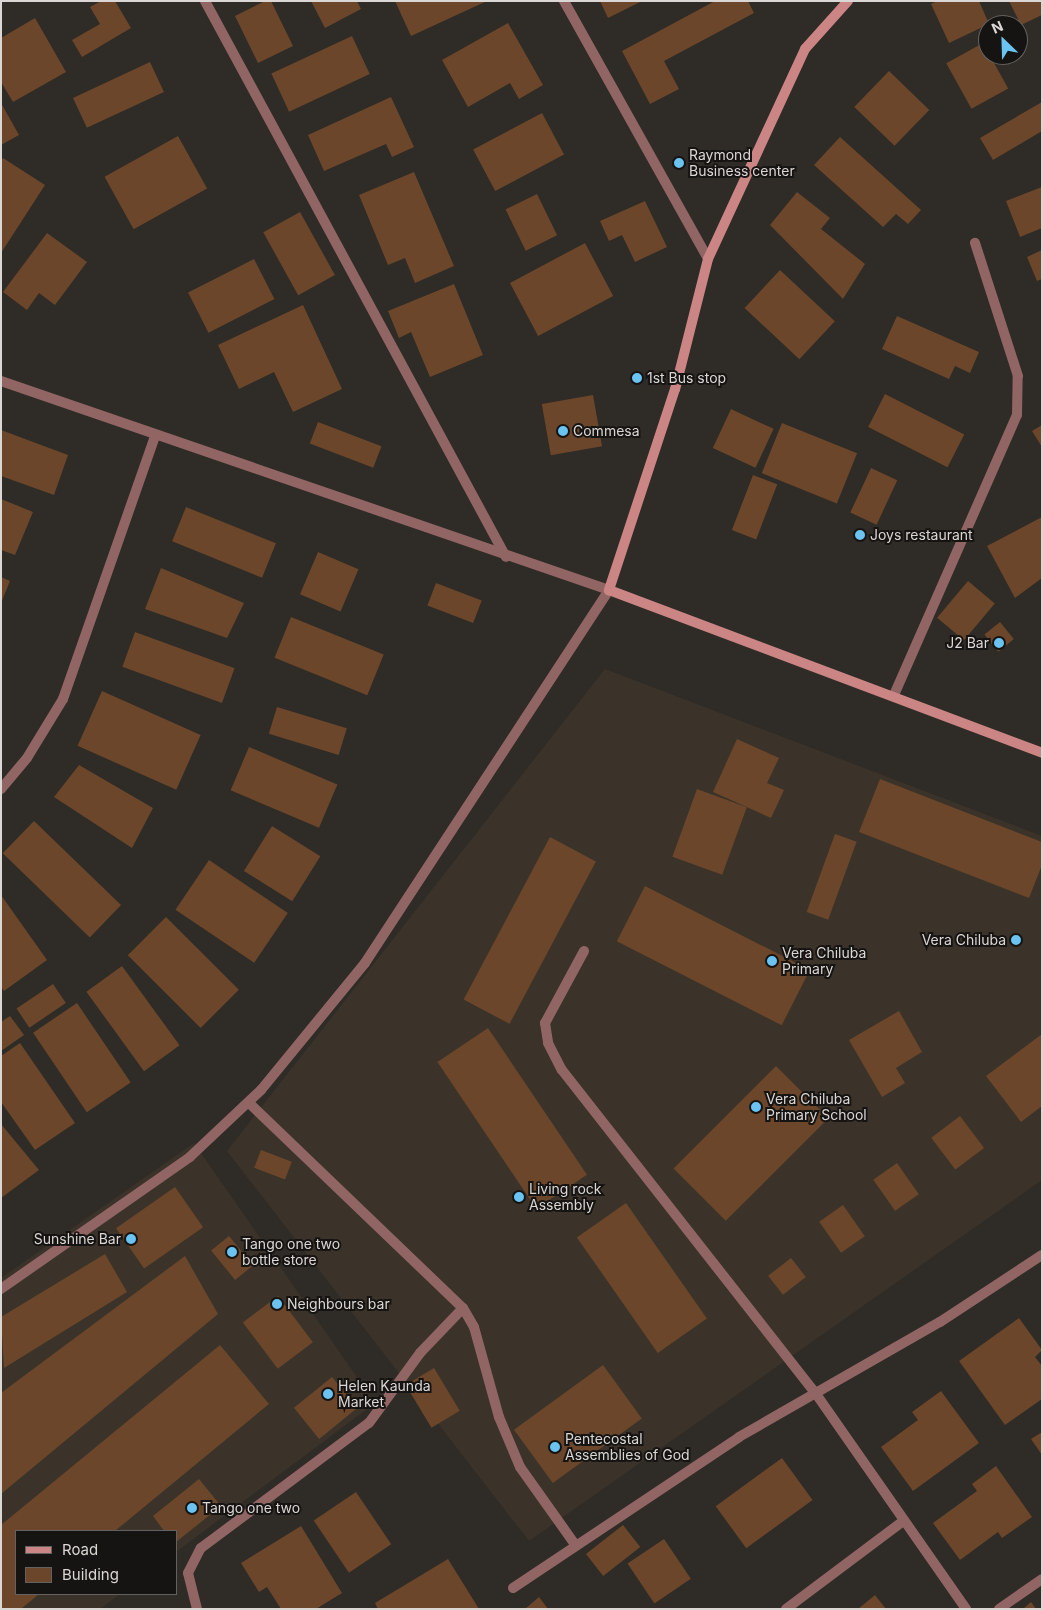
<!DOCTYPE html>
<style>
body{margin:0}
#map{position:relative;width:1043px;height:1610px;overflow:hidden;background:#2f2b26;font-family:Inter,sans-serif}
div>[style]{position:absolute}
.built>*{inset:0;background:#3b3329}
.building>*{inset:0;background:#6b462a;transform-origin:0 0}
.lane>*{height:10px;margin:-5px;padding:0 5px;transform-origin:5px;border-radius:5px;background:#916564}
.street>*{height:10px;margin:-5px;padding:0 5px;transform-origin:5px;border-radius:5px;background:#916564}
.secondary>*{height:10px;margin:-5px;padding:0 5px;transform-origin:5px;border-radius:5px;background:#ca8584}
.dots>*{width:14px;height:14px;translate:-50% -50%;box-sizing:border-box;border:2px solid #161412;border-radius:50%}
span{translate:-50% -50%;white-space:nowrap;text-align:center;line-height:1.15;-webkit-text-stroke:4px #161412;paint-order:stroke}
.poi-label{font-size:14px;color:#dad7d4}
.left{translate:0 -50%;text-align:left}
.right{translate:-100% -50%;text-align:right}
.frame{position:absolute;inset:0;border:2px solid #dad7d4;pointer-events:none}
.legend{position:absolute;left:15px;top:1530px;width:162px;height:65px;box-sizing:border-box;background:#161412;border:1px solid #646260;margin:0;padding:6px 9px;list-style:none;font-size:15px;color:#dad7d4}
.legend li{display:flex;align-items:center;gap:10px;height:25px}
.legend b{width:25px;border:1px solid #646260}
.north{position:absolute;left:978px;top:15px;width:50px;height:50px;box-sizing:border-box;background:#161412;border:1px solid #646260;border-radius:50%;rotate:336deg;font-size:14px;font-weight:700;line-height:20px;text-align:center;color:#dad7d4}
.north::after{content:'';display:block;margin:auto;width:18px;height:22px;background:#6ac3f1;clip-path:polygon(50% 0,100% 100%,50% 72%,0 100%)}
</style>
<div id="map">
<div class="built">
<i style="clip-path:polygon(605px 669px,1042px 836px,1042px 1180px,529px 1541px,227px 1151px)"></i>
<i style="clip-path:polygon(194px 1143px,375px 1403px,176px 1552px,176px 1531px,16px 1531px,16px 1594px,120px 1594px,100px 1609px,1px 1609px,1px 1278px)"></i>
</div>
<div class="building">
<i style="clip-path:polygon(101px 1px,115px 1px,131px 28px,82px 57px,72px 40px,100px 24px,90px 7px)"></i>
<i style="clip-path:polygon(265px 1px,271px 1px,293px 46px,258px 63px,235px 16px)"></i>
<i style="clip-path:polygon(311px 1px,357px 1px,361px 9px,325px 28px)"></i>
<i style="clip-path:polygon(395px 1px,487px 1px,411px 36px)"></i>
<i style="clip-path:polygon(600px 1px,642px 1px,608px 18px)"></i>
<i style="clip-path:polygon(715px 1px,748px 1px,754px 13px,664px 61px,679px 89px,650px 104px,622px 51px)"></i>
<i style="clip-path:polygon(937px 1px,979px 1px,989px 24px,949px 43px,931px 4px)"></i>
<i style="clip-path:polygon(1009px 1px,1042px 1px,1042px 15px,1021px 25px)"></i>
<i style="clip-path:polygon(35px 18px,66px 72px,13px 102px,1px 82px,1px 38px)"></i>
<i style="clip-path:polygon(508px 23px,543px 85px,519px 99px,510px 83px,468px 107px,442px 60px)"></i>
<i style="left:352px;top:36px;width:42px;height:89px;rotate:65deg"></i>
<i style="left:983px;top:43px;width:52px;height:42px;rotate:61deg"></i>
<i style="left:150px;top:62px;width:33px;height:85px;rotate:65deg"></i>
<i style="left:889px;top:71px;width:56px;height:50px;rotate:44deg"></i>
<i style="clip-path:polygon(391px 97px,414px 147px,392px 157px,386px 144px,324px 171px,308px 135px)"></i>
<i style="clip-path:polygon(1042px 102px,1042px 131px,993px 160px,980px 138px)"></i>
<i style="clip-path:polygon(1px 103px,19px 135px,1px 145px)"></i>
<i style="left:542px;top:113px;width:47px;height:78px;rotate:62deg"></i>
<i style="left:178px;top:136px;width:60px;height:84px;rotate:61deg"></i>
<i style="clip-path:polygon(840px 137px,921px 210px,908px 224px,896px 214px,883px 227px,814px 165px)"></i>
<i style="clip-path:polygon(3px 158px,45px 185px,1px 253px,1px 161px)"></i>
<i style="clip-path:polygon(414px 172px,454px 266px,415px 283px,405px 258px,388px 265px,359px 195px)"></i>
<i style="clip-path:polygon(1042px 187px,1042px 228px,1020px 237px,1006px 201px)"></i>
<i style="clip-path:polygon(797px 192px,830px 218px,821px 229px,865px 264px,843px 299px,770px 225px)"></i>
<i style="left:537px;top:194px;width:46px;height:35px;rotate:64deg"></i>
<i style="clip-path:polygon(645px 201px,667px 247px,635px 262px,622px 235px,609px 241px,600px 221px)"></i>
<i style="left:300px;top:212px;width:72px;height:42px;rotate:61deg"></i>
<i style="clip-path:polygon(47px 233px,87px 262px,55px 305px,39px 293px,27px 310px,3px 292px)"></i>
<i style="left:585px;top:243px;width:60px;height:85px;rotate:62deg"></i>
<i style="clip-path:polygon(1042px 250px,1042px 279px,1037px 281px,1027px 257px)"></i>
<i style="left:254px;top:259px;width:45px;height:74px;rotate:63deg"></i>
<i style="left:780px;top:270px;width:75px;height:52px;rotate:43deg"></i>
<i style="clip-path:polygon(454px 284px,483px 355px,430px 377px,411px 332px,399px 338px,388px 311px)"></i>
<i style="clip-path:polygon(303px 305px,342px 389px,293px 412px,274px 372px,239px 389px,218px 345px)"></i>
<i style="clip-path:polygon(897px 316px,979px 352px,970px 373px,955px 366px,949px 379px,882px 349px)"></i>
<i style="left:885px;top:394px;width:89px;height:37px;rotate:27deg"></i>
<i style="left:593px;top:395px;width:52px;height:52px;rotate:80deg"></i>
<i style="left:731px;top:409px;width:47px;height:43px;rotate:25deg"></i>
<i style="left:318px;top:422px;width:68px;height:23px;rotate:21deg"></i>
<i style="left:782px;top:423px;width:81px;height:54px;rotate:22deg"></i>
<i style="clip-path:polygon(1042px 425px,1042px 447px,1032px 431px)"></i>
<i style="clip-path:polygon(1px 430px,68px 455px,54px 495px,1px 476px)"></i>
<i style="left:871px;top:468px;width:29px;height:49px;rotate:25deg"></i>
<i style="left:753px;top:475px;width:26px;height:59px;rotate:21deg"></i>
<i style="clip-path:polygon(1px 499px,33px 512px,15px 555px,1px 550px)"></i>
<i style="left:186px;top:507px;width:97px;height:37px;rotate:22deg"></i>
<i style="clip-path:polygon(1042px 517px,1042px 578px,1015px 598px,987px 546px)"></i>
<i style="left:318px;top:552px;width:44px;height:46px;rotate:23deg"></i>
<i style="clip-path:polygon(161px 568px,244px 603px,227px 638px,145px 609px)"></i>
<i style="clip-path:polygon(1px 577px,10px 581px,1px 603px)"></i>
<i style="left:968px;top:581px;width:35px;height:48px;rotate:40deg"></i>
<i style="left:436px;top:583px;width:49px;height:24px;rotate:21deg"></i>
<i style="left:291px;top:617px;width:100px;height:44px;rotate:22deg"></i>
<i style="left:1000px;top:622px;width:22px;height:20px;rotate:51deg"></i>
<i style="left:135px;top:632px;width:106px;height:37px;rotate:20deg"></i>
<i style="left:102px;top:691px;width:108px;height:60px;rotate:24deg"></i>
<i style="left:277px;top:707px;width:73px;height:28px;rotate:17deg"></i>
<i style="clip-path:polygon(737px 739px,779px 758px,767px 783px,784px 790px,771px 818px,713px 792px)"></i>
<i style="left:249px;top:747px;width:96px;height:47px;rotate:23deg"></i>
<i style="clip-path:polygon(79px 765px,153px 808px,132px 848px,54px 797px)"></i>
<i style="clip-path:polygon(880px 779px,1042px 842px,1042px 865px,1029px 898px,859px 832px)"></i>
<i style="left:697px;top:789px;width:53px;height:72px;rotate:20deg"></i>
<i style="left:34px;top:821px;width:121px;height:45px;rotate:44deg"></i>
<i style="left:272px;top:826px;width:57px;height:53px;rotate:32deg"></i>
<i style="left:835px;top:834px;width:23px;height:83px;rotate:20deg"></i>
<i style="left:550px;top:837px;width:52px;height:184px;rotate:28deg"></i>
<i style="left:209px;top:860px;width:95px;height:60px;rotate:34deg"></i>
<i style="left:645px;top:886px;width:185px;height:62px;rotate:27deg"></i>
<i style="clip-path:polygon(1px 895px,47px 960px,4px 991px,1px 987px)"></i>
<i style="left:166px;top:917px;width:103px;height:54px;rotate:45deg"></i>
<i style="left:122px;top:966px;width:98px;height:44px;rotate:54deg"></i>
<i style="left:53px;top:984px;width:23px;height:44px;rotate:56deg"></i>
<i style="left:77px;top:1003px;width:96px;height:53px;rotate:56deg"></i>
<i style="clip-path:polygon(899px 1011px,922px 1052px,896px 1068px,905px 1083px,882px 1097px,849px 1040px)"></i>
<i style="clip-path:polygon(10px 1016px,24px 1035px,1px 1051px,1px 1022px)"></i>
<i style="left:488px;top:1028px;width:177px;height:61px;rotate:56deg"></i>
<i style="clip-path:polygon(1042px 1034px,1042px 1106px,1021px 1122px,986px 1076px)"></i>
<i style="clip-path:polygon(20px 1043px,75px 1123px,35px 1150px,1px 1102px,1px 1056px)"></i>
<i style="left:776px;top:1066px;width:74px;height:145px;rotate:45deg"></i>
<i style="left:960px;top:1116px;width:40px;height:36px;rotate:53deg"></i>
<i style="clip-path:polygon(1px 1124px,39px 1170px,1px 1198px)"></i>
<i style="left:261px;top:1150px;width:33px;height:19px;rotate:21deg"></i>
<i style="left:897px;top:1163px;width:38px;height:29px;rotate:55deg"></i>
<i style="left:175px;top:1187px;width:49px;height:72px;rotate:55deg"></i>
<i style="left:626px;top:1203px;width:141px;height:60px;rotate:55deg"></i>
<i style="left:843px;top:1205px;width:38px;height:29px;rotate:55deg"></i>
<i style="left:229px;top:1236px;width:38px;height:23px;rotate:51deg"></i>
<i style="clip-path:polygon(105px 1254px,127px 1292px,4px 1368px,1px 1317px)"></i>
<i style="clip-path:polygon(185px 1256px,218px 1314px,1px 1494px,1px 1393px)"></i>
<i style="left:791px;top:1258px;width:24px;height:29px;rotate:52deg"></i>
<i style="left:278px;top:1296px;width:58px;height:44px;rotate:53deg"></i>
<i style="clip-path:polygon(1019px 1318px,1042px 1350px,1035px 1357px,1042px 1366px,1042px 1399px,1005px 1425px,959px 1361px)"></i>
<i style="clip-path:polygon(220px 1345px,269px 1404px,115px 1531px,16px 1531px,16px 1594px,39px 1594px,21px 1609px,1px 1609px,1px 1525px)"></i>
<i style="left:603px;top:1365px;width:66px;height:110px;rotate:54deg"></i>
<i style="left:434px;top:1368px;width:50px;height:33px;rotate:59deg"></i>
<i style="left:332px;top:1377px;width:40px;height:49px;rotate:51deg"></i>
<i style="clip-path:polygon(941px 1391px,979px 1443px,913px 1491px,881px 1447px,918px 1420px,912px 1412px)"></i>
<i style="clip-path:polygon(1042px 1432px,1042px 1455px,1031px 1439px)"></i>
<i style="left:782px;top:1458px;width:52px;height:82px;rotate:54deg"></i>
<i style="clip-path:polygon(996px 1466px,1032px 1517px,1002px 1538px,998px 1532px,960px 1560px,933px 1523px,977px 1491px,972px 1484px)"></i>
<i style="clip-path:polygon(199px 1479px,221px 1506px,176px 1542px,176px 1531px,164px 1531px,153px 1516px)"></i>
<i style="left:356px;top:1492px;width:63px;height:51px;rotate:56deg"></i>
<i style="left:623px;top:1525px;width:28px;height:47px;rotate:52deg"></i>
<i style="clip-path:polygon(301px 1526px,342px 1593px,316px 1609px,281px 1609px,267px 1587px,259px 1592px,241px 1563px)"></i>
<i style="left:664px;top:1539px;width:48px;height:44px;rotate:56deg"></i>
<i style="clip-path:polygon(448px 1559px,479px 1609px,378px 1609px,375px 1603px)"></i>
<i style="clip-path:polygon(875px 1595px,886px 1609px,858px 1609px)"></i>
<i style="clip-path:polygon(539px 1597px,548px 1609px,525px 1609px)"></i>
<i style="clip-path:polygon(1031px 1602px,1036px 1609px,1023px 1609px)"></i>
</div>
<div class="lane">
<i style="left:584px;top:951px;width:82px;rotate:118.4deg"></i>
<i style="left:545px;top:1023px;width:20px;rotate:81deg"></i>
<i style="left:548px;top:1043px;width:30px;rotate:63deg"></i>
<i style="left:562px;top:1070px;width:408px;rotate:51.9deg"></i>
<i style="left:249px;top:1103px;width:296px;rotate:43.8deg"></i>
<i style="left:463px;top:1308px;width:22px;rotate:60deg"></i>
<i style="left:474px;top:1327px;width:93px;rotate:74.5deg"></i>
<i style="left:499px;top:1417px;width:54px;rotate:67.2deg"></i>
<i style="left:520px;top:1467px;width:93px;rotate:54.6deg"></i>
<i style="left:197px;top:1609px;width:37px;rotate:-104deg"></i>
<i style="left:188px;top:1573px;width:28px;rotate:-63deg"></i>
<i style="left:201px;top:1548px;width:209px;rotate:-36.7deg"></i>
<i style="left:369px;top:1423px;width:87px;rotate:-53.9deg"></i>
<i style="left:420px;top:1353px;width:62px;rotate:-46.3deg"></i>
</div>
<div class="street">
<i style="left:205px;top:1px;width:632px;rotate:61.57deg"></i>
<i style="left:564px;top:1px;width:295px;rotate:60.8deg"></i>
<i style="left:1px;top:381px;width:643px;rotate:18.97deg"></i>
<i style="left:609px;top:590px;width:446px;rotate:123.2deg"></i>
<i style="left:365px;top:963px;width:164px;rotate:129.3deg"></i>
<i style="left:261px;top:1090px;width:98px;rotate:136.7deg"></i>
<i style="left:190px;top:1157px;width:231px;rotate:145.1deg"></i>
<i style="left:894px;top:695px;width:306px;rotate:-66.3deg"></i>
<i style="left:1017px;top:415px;width:39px;rotate:-89deg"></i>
<i style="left:1018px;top:376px;width:140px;rotate:-107.9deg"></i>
<i style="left:1px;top:789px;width:40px;rotate:-50deg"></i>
<i style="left:27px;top:758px;width:69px;rotate:-58.6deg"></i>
<i style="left:63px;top:699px;width:279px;rotate:-70.7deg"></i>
<i style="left:814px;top:1391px;width:266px;rotate:55.1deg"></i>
<i style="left:513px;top:1588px;width:272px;rotate:-33.7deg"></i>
<i style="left:739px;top:1437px;width:232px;rotate:-29.8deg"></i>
<i style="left:940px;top:1322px;width:122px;rotate:-33.3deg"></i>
<i style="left:786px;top:1609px;width:145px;rotate:-36.9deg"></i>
<i style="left:999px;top:1609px;width:52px;rotate:-34.9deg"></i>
</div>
<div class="secondary">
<i style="left:848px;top:1px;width:64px;rotate:131.9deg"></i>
<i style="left:805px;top:49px;width:231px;rotate:114.8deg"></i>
<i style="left:708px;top:259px;width:134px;rotate:104.2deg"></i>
<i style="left:675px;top:389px;width:212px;rotate:108.2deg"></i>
<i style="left:609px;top:590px;width:463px;rotate:20.6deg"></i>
</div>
<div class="dots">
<i style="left:679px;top:163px;background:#6ac3f1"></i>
<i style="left:637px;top:378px;background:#6ac3f1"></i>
<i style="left:563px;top:431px;background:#6ac3f1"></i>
<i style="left:860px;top:535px;background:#6ac3f1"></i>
<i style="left:999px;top:643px;background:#6ac3f1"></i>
<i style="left:1016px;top:940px;background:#6ac3f1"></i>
<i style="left:772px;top:961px;background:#6ac3f1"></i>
<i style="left:756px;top:1107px;background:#6ac3f1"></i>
<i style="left:519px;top:1197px;background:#6ac3f1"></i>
<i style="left:131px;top:1239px;background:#6ac3f1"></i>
<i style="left:232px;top:1252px;background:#6ac3f1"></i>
<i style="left:277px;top:1304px;background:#6ac3f1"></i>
<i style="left:328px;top:1394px;background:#6ac3f1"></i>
<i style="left:555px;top:1447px;background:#6ac3f1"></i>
<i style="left:192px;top:1508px;background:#6ac3f1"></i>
</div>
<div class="poi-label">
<span class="left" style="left:689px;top:163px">Raymond<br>Business center</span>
<span class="left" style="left:647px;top:378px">1st Bus stop</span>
<span class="left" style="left:573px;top:431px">Commesa</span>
<span class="left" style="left:870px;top:535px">Joys restaurant</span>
<span class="right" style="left:989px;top:643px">J2 Bar</span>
<span class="right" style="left:1006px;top:940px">Vera Chiluba</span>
<span class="left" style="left:782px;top:961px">Vera Chiluba<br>Primary</span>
<span class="left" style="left:766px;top:1107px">Vera Chiluba<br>Primary School</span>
<span class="left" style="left:529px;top:1197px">Living rock<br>Assembly</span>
<span class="right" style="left:121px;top:1239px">Sunshine Bar</span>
<span class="left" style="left:242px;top:1252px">Tango one two<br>bottle store</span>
<span class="left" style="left:287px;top:1304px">Neighbours bar</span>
<span class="left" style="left:338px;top:1394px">Helen Kaunda<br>Market</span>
<span class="left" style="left:565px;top:1447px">Pentecostal<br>Assemblies of God</span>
<span class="left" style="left:202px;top:1508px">Tango one two</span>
</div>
<div class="frame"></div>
<ul class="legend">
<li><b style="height:6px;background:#ca8584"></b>Road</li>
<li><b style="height:14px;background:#6b462a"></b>Building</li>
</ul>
<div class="north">N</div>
</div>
